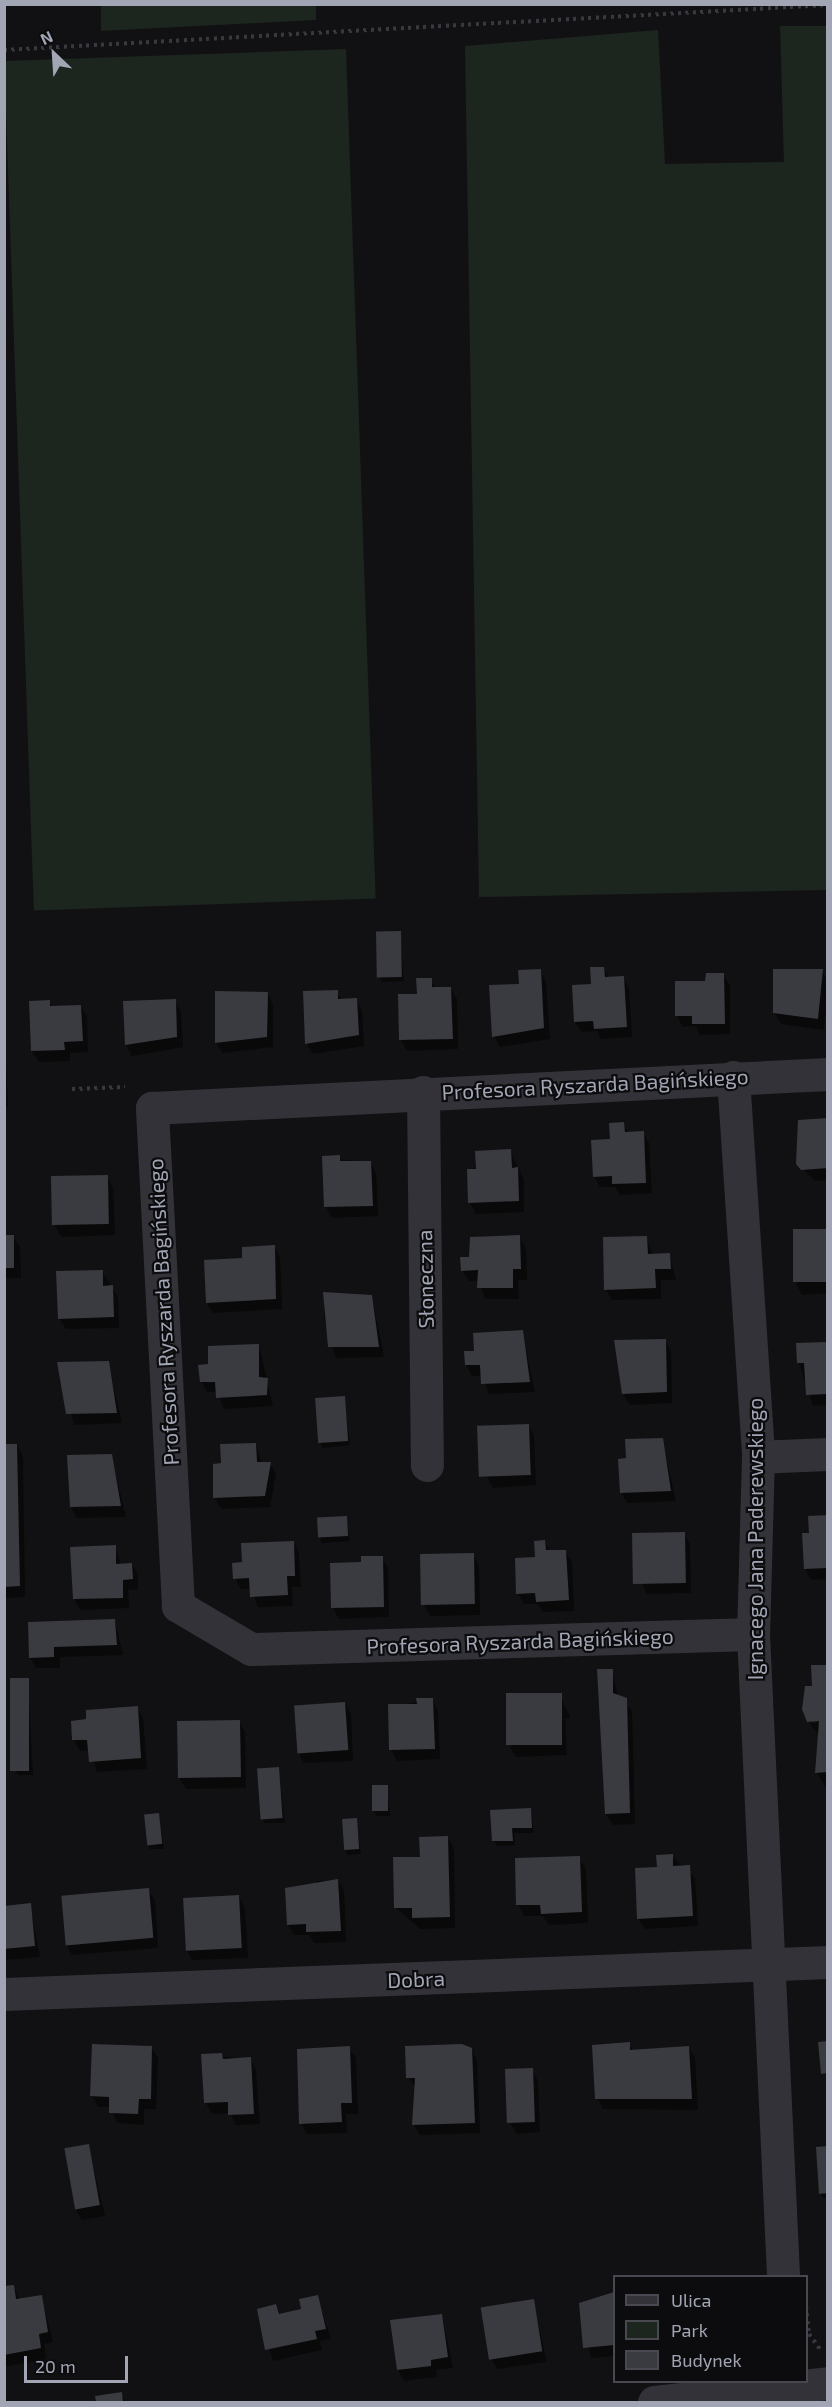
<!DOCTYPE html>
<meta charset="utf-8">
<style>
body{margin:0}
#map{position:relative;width:832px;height:2407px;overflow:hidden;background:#111113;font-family:"Exo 2",sans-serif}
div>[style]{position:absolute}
.green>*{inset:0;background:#1d251f;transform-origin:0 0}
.shadow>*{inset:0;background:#0007}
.building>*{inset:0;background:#3a3b40;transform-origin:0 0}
.path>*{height:4px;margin-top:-2px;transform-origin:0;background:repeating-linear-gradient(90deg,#38393f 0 3px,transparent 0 7.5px)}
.minor>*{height:33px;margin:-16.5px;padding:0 16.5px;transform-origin:16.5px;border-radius:16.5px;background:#323238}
span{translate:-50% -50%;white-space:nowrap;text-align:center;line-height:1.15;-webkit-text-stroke:4.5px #0c0c0e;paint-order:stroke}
.street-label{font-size:21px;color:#a1a5b4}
.frame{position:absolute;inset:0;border:6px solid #a1a5b4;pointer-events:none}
.legend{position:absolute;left:613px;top:2275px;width:195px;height:108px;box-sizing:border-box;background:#0c0c0e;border:2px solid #484950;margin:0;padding:8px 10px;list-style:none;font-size:18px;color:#a1a5b4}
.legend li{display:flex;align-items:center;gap:12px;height:30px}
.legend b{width:30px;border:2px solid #484950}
.north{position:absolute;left:24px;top:24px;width:60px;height:60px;-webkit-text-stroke:4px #0c0c0e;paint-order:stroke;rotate:335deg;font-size:16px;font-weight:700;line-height:24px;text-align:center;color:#a1a5b4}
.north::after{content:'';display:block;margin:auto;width:21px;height:27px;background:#a1a5b4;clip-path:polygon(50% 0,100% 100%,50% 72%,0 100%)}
.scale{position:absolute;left:24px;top:2356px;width:104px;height:27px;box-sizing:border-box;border:3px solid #a1a5b4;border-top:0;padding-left:8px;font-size:18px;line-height:21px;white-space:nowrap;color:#a1a5b4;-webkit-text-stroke:4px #0c0c0e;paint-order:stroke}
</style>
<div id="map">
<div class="green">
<i style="clip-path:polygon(101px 5px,316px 5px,316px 20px,101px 31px)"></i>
<i style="clip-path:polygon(780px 26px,827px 26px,827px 890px,479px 897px,465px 46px,658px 30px,665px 164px,784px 162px)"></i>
<i style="left:346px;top:49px;width:850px;height:342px;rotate:88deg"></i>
</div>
<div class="shadow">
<i style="clip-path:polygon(400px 933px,404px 981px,382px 982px,379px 977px)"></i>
<i style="clip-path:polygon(603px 968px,609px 978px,623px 977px,629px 988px,632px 1037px,601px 1039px,597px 1031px,582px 1032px,575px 1022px)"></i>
<i style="clip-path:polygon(540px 971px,546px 982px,550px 1039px,500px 1047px,494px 1036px,520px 986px)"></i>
<i style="clip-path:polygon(822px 971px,828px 980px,824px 1030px,781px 1024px,775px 1013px)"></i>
<i style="clip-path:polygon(723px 975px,730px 985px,730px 1034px,700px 1035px,696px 1026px,683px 1027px,677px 1016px,707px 982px)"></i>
<i style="clip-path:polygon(431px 980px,436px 989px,450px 988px,457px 999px,458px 1049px,407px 1051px,401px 1040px)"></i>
<i style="clip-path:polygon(337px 992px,342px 1000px,356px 1000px,362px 1011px,364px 1046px,313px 1054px,306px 1043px)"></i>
<i style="clip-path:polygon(267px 993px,273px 1004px,273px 1047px,222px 1053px,216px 1042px)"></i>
<i style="clip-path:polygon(49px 1001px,53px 1007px,81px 1006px,87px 1017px,88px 1052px,70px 1053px,70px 1061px,39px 1062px,32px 1051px)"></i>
<i style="clip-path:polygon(175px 1001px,181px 1012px,183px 1047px,132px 1056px,126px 1045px,124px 1003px)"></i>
<i style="clip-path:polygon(4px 1016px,8px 1107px,4px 1107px)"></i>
<i style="clip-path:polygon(828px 1119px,828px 1180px,815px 1181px,797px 1163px)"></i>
<i style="clip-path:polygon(623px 1124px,629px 1134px,643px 1133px,649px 1143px,652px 1193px,620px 1195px,615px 1187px,600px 1187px,594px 1176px)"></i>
<i style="clip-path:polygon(510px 1151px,524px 1180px,524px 1212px,476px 1214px,470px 1203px,469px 1170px)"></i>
<i style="clip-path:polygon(323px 1158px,370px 1162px,376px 1173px,378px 1216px,332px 1218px,326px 1207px)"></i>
<i style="clip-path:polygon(107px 1177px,113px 1188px,115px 1235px,61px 1237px,55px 1226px)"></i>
<i style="clip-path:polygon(828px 1230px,828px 1293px,802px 1295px,796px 1284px)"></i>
<i style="clip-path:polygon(4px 1236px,13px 1236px,20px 1247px,21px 1278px,4px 1278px)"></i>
<i style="clip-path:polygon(519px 1237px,526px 1248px,527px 1280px,518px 1280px,519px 1299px,485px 1299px,479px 1281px,469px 1281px,462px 1270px,471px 1258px)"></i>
<i style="clip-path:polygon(646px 1237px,653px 1255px,670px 1255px,676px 1280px,661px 1280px,661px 1299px,612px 1300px,606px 1290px)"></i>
<i style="clip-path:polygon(274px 1246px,280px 1257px,282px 1309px,213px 1313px,207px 1303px,244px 1259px)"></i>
<i style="clip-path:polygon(102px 1271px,118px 1297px,119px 1328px,66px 1329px,59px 1318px)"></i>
<i style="clip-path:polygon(324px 1294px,372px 1296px,384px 1357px,336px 1358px,324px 1318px)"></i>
<i style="clip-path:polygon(522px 1331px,535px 1392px,489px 1394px,482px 1376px,472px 1376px,466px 1365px,476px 1352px)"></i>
<i style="clip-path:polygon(665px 1340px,671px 1351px,672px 1403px,630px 1405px,623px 1394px)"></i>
<i style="clip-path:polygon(828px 1343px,828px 1405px,813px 1406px,799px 1363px)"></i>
<i style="clip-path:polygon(259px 1345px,273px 1406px,224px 1409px,217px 1392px,207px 1392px,201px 1381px,210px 1366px)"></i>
<i style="clip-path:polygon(108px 1362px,122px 1423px,74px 1425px,59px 1364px)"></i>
<i style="clip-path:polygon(344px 1397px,350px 1445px,323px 1448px,320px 1442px)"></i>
<i style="clip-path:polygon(528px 1425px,534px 1436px,536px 1485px,493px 1488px,487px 1477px)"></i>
<i style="clip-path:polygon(662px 1439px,676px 1501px,627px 1503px,621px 1492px,628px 1459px)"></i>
<i style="clip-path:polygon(4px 1445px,17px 1445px,23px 1456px,25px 1597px,4px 1598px)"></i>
<i style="clip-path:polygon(256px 1445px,262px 1463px,270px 1463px,276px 1474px,270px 1507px,221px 1509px,215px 1498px,214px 1465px)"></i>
<i style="clip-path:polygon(111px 1455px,126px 1517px,77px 1518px,71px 1507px)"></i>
<i style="clip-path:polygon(828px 1516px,828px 1579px,811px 1580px,805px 1569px,811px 1534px)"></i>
<i style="clip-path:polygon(346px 1517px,350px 1541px,322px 1543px,319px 1537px)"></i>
<i style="clip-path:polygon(684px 1534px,690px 1544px,691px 1593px,647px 1594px,634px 1565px,633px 1535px)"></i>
<i style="clip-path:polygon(293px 1542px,299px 1553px,301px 1587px,292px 1587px,293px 1606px,258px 1607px,251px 1589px,241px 1589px,235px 1578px,244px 1564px)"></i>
<i style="clip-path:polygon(545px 1542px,550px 1552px,565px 1551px,572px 1562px,574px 1611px,543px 1612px,538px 1604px,524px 1604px,518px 1594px)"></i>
<i style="clip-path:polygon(115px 1546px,121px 1565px,132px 1564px,138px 1575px,138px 1589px,128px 1590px,129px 1608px,80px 1610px,74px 1599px)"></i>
<i style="clip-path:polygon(473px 1555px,479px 1566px,480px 1615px,430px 1616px,424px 1605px)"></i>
<i style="clip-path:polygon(382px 1557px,388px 1568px,389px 1617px,339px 1619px,333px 1608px,362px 1564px)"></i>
<i style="clip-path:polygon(115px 1621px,123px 1655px,60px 1657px,60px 1668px,36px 1668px,30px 1658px,30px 1623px)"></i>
<i style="clip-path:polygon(evenodd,828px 1666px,828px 1788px,826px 1788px,816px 1772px,820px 1737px,808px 1721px,813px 1687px,828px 1666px,827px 1719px,827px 1722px,811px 1723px,811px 1720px,827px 1719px)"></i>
<i style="clip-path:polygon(612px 1671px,618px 1696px,632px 1710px,635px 1824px,613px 1825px,606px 1814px)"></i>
<i style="clip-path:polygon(28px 1680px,33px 1775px,18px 1775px,15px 1770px)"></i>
<i style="clip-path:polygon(559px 1694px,571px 1718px,565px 1719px,567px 1755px,516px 1757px,510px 1747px)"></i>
<i style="clip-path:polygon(432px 1700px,438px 1710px,440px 1759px,397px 1761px,391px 1750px,389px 1706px)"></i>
<i style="clip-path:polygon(345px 1703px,351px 1714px,353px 1761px,304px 1763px,298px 1752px)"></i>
<i style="clip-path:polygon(137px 1708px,143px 1718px,147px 1769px,97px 1772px,90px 1750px,80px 1751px,74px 1740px,72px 1722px)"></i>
<i style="clip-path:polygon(239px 1721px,245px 1732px,246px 1788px,186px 1789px,179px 1778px)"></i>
<i style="clip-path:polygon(278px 1769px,285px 1823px,265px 1823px,262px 1818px)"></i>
<i style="clip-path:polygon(387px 1787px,390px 1816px,377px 1816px,374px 1811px)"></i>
<i style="clip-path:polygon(531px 1810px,534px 1833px,514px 1833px,515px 1845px,497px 1846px,494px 1841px)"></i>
<i style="clip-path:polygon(159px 1815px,164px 1849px,150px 1849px,147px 1844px)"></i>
<i style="clip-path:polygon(356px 1820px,361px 1854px,348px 1855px,345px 1850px)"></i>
<i style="clip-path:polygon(447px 1837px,454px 1848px,455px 1928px,420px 1929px,396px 1908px,421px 1858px)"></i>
<i style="clip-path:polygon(672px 1856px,695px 1878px,698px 1926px,645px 1929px,638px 1918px,658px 1868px)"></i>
<i style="clip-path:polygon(579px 1858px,586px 1869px,588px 1923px,549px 1925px,543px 1916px,524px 1916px,518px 1905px)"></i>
<i style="clip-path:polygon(338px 1880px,344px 1891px,346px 1942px,314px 1943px,309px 1935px,294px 1935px,288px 1925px,317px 1881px)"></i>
<i style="clip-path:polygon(148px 1890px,155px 1901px,158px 1948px,72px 1955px,66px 1944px)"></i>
<i style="clip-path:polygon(239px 1897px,245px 1908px,248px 1958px,192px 1960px,186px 1949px)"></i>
<i style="clip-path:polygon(30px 1905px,40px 1957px,4px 1960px,4px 1907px)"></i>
<i style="clip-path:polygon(629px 2044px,633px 2051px,688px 2047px,695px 2058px,698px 2110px,603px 2109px,597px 2098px)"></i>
<i style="clip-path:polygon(151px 2047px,158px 2058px,156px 2109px,144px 2109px,144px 2125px,117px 2123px,111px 2107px,98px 2107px,92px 2096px)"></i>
<i style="clip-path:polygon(349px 2048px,356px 2058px,358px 2114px,346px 2114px,347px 2133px,307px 2134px,301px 2123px)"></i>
<i style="clip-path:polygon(471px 2049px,477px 2060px,480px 2133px,420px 2135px,414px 2125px,416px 2088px,408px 2078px)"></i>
<i style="clip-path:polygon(203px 2055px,250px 2059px,256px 2070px,260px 2124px,236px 2125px,230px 2113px,212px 2114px,206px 2103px)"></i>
<i style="clip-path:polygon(532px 2070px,538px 2081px,540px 2132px,517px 2134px,510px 2123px)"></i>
<i style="clip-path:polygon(88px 2145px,105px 2216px,82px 2220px,75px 2209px)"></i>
<i style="clip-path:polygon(828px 2147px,828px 2198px,823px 2198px,820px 2193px)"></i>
<i style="clip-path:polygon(13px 2286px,20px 2300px,41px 2297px,53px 2342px,44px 2344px,46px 2359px,4px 2367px,4px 2288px)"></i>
<i style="clip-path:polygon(614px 2296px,614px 2356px,591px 2358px,580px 2304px)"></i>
<i style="clip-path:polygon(317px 2297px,331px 2339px,320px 2341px,322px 2350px,273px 2361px,258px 2310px,276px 2306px,281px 2315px,302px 2310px)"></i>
<i style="clip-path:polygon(533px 2301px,547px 2362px,497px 2369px,491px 2358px,501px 2306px)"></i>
<i style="clip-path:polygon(442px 2316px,453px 2368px,436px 2370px,437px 2377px,404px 2381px,398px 2370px)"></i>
<i style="clip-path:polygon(121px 2394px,126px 2402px,98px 2402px,97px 2397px)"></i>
</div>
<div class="building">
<i style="left:401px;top:931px;width:46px;height:25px;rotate:89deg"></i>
<i style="clip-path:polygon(590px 967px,604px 967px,605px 977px,624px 976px,627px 1027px,594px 1029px,593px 1021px,574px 1022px,572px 985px,591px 984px)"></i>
<i style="clip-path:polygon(541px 969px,544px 1028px,492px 1037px,489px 985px,519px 984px,518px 970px)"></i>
<i style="clip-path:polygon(773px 969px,823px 969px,818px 1019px,773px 1013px)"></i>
<i style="clip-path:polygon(706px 973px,724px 973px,725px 1024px,692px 1024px,692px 1016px,675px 1016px,675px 981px,705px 981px)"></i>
<i style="clip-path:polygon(416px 978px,432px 978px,432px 987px,451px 987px,453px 1039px,399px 1040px,398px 994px,417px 994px)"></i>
<i style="clip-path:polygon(338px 990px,338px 999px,357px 998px,359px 1035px,305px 1044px,303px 991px)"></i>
<i style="clip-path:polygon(215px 991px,268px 992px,267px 1037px,215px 1043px)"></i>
<i style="clip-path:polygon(176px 999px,177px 1037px,125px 1045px,123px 1001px)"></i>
<i style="clip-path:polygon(50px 1000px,50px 1006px,81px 1005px,83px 1041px,64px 1042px,65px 1050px,31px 1051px,29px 1001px)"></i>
<i style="clip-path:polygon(828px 1118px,828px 1168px,801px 1170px,796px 1164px,798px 1120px)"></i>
<i style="clip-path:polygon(624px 1122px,625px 1132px,644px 1131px,646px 1183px,612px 1184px,612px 1176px,593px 1177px,591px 1140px,610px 1139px,609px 1123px)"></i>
<i style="clip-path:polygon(511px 1149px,512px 1168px,518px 1167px,519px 1201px,468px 1203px,467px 1169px,476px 1169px,475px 1151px)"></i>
<i style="clip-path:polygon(340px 1155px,340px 1161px,371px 1161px,373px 1206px,324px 1207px,322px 1156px)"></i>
<i style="left:108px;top:1175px;width:49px;height:57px;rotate:89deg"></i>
<i style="left:828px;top:1229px;width:53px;height:35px;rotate:90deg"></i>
<i style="left:4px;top:1235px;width:10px;height:33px"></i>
<i style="clip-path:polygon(520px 1235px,521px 1269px,513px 1269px,513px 1288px,477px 1288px,478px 1270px,461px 1271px,460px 1257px,469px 1257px,470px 1237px)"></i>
<i style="clip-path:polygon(647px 1236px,648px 1254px,670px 1253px,671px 1269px,655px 1269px,656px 1288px,604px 1290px,603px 1237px)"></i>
<i style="clip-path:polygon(275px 1245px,276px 1299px,206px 1303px,204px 1260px,242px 1258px,242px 1247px)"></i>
<i style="clip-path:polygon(103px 1270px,103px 1286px,113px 1285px,114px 1317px,58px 1319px,56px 1271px)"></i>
<i style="clip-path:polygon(323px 1292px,372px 1295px,379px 1347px,328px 1347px)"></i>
<i style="clip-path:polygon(523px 1330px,530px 1382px,481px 1384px,480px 1365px,465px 1365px,464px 1351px,474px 1351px,473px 1333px)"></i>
<i style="clip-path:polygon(666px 1339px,667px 1392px,622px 1394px,614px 1340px)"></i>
<i style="clip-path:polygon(828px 1342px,828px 1394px,806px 1395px,804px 1363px,797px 1363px,796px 1343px)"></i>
<i style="clip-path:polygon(259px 1344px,259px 1377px,268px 1378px,267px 1395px,216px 1398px,215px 1382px,200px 1382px,198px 1365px,208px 1364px,208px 1346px)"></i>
<i style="clip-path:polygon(109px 1361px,117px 1413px,66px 1414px,57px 1362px)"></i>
<i style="left:345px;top:1396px;width:45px;height:30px;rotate:86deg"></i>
<i style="left:529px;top:1424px;width:51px;height:52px;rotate:88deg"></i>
<i style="clip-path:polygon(663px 1438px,671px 1491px,620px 1493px,618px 1459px,626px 1458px,625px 1439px)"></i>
<i style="clip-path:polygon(256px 1443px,257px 1462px,271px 1462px,265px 1496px,213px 1498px,213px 1464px,221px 1463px,220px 1444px)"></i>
<i style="clip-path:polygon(4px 1444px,17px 1444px,20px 1586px,4px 1587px)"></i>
<i style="clip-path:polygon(112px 1454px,121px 1506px,70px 1507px,67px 1455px)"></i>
<i style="clip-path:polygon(828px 1515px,828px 1568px,804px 1569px,802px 1533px,809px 1533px,808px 1516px)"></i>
<i style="left:347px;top:1516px;width:20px;height:30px;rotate:87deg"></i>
<i style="left:685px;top:1532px;width:51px;height:53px;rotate:89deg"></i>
<i style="clip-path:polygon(545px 1540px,546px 1550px,566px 1550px,569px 1600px,536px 1602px,535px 1593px,516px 1594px,515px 1558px,535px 1557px,534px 1541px)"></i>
<i style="clip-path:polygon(294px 1541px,295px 1576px,287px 1576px,288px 1595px,250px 1597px,249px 1578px,233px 1579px,232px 1563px,242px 1562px,241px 1543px)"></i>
<i style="clip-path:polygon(116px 1545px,116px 1564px,132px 1563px,133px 1579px,123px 1580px,123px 1598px,73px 1599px,70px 1547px)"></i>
<i style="left:474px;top:1553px;width:51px;height:54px;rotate:89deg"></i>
<i style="clip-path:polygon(361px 1556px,383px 1556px,384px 1607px,331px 1608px,330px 1563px,361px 1562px)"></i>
<i style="clip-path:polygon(115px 1619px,117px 1645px,54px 1647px,54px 1657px,29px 1658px,28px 1622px)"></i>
<i style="clip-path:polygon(811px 1665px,828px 1665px,828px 1772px,815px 1773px,819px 1721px,807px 1722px,802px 1709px,805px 1686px,812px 1686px)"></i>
<i style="clip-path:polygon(597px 1669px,613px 1669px,613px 1693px,627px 1698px,630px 1813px,605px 1814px)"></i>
<i style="left:10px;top:1678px;width:19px;height:93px"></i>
<i style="left:562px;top:1693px;width:52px;height:56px;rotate:90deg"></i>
<i style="clip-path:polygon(416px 1698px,433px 1698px,435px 1749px,389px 1750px,388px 1704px,417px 1704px)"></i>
<i style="left:345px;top:1702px;width:48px;height:51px;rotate:86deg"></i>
<i style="clip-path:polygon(138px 1706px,141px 1758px,89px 1762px,87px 1740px,72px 1740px,71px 1721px,86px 1719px,86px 1710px)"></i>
<i style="left:240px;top:1720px;width:57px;height:63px;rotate:89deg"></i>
<i style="left:279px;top:1767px;width:51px;height:22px;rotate:86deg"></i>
<i style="left:388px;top:1785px;width:26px;height:16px;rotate:90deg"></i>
<i style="clip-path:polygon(531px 1808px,532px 1828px,512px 1828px,513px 1841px,492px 1841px,490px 1810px)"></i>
<i style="left:159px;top:1813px;width:31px;height:15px;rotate:84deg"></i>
<i style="left:357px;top:1818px;width:31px;height:15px;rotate:86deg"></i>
<i style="clip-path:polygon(448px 1836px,450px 1917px,412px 1918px,412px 1908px,394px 1908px,393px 1857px,420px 1857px,419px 1837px)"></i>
<i style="clip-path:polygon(673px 1854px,673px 1866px,690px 1865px,693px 1916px,637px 1919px,635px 1868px,657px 1867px,656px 1855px)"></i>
<i style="clip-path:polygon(580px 1856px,582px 1912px,541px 1914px,540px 1905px,516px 1905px,515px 1858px)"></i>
<i style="clip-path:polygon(338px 1879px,341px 1931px,306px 1932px,306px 1924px,287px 1925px,285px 1888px)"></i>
<i style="left:149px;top:1888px;width:50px;height:88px;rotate:85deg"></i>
<i style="left:239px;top:1895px;width:53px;height:56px;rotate:87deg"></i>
<i style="clip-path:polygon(31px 1903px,35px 1946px,4px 1949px,4px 1906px)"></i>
<i style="clip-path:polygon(828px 2041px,828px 2073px,821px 2074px,818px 2042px)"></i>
<i style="clip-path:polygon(630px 2042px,630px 2050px,689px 2046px,692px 2099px,595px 2099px,592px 2045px)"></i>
<i style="clip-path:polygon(92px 2044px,152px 2046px,151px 2099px,139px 2099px,138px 2114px,109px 2113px,109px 2097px,90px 2096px)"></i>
<i style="clip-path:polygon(462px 2044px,472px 2048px,475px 2123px,412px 2125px,415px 2078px,406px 2078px,405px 2046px)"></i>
<i style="clip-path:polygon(350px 2046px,352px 2103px,341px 2103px,342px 2122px,299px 2124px,297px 2049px)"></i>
<i style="clip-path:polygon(222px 2053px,223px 2059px,251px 2057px,254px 2114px,228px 2115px,228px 2102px,204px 2103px,201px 2054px)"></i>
<i style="left:533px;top:2068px;width:54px;height:28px;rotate:88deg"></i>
<i style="left:89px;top:2144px;width:62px;height:25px;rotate:80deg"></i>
<i style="clip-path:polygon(828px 2146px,828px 2193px,819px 2194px,816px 2147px)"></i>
<i style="clip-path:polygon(14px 2285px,16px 2299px,42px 2295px,48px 2332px,39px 2334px,41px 2348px,4px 2355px,4px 2286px)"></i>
<i style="clip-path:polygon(614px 2292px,614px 2345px,583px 2348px,579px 2303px)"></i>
<i style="clip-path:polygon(318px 2295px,326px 2329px,315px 2331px,317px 2339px,265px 2350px,257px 2309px,276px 2304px,279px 2314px,301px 2309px,299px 2299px)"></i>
<i style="left:534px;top:2299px;width:53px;height:54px;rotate:81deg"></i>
<i style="clip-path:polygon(442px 2314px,448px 2357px,431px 2360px,431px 2366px,397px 2370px,390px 2320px)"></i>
<i style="clip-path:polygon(122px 2392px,123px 2402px,96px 2402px,95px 2396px)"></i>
</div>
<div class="path">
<i style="left:4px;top:50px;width:825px;rotate:-3.13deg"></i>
<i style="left:72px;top:1089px;width:53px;rotate:-2.2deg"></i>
<i style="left:806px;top:2306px;width:28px;rotate:84deg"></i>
<i style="left:809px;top:2334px;width:19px;rotate:54deg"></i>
</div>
<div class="minor">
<i style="left:733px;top:1077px;width:381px;rotate:86.2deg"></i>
<i style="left:758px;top:1457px;width:177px;rotate:91.6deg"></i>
<i style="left:753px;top:1634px;width:643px;rotate:87.32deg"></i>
<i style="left:423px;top:1092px;width:373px;rotate:89.4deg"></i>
<i style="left:758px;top:1457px;width:70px;rotate:-2.5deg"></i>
<i style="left:753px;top:1634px;width:502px;rotate:178.29deg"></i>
<i style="left:251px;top:1649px;width:85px;rotate:-149.5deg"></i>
<i style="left:178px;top:1606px;width:499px;rotate:-93deg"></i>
<i style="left:152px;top:1108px;width:677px;rotate:-2.88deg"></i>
<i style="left:4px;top:1994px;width:825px;rotate:-2.22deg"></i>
<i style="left:654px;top:2402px;width:175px;rotate:-6.2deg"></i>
</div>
<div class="street-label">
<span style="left:595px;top:1084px;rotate:-3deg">Profesora Ryszarda Bagińskiego</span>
<span style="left:425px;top:1279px;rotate:-91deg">Słoneczna</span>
<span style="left:163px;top:1312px;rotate:-93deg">Profesora Ryszarda Bagińskiego</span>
<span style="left:755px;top:1539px;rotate:-90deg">Ignacego Jana Paderewskiego</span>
<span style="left:520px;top:1641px;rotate:-2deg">Profesora Ryszarda Bagińskiego</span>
<span style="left:416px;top:1979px;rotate:-2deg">Dobra</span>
</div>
<div class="frame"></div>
<ul class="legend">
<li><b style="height:8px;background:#323238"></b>Ulica</li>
<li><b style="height:16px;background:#1d251f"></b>Park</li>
<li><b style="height:16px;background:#3a3b40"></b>Budynek</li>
</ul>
<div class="north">N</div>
<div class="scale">20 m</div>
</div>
